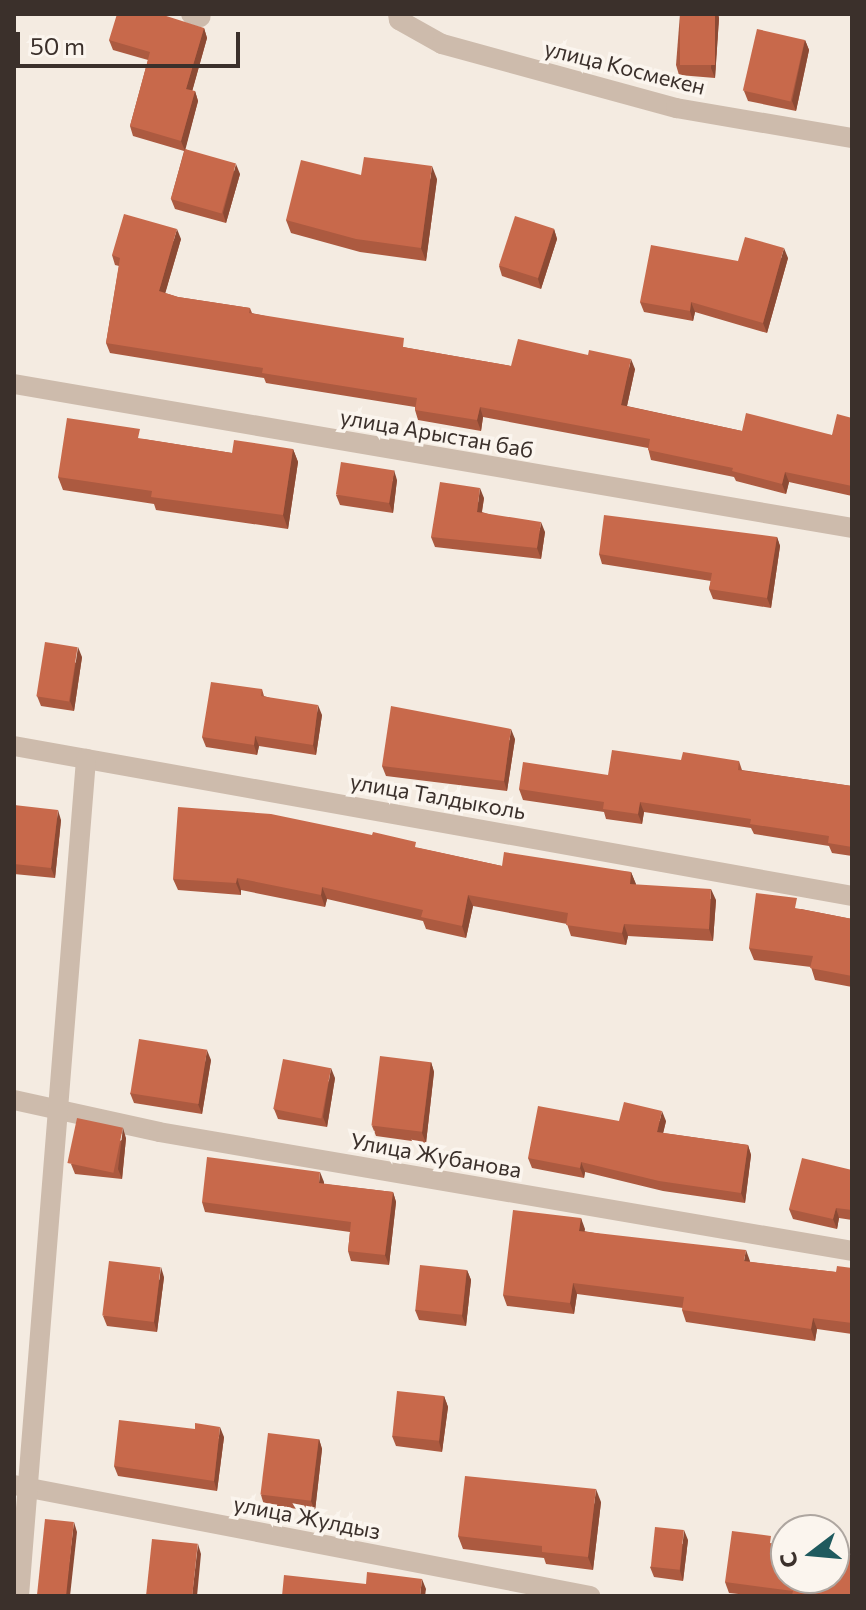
<!DOCTYPE html>
<meta charset="utf-8">
<style>
body{margin:0}
#map{position:relative;width:866px;height:1610px;overflow:hidden;background:#f4ebe1;font-family:Commissioner,sans-serif}
div>[style]{position:absolute}
.street>*{height:20px;margin:-10px;padding:0 10px;transform-origin:10px;border-radius:10px;background:#cdbbac}
.wall>*{inset:0;background:#ac5a40}
.shaded-wall>*{inset:0;background:#8c4a34}
.building>*{inset:0;background:#c8694b;transform-origin:0 0}
span{translate:-50% -50%;white-space:nowrap;text-align:center;line-height:1.15;-webkit-text-stroke:7px #fbf5ee;paint-order:stroke}
.street-label{font-size:22px;color:#3b302b}
.frame{position:absolute;inset:0;border:16px solid #3b302b;pointer-events:none}
.north{position:absolute;left:770px;top:1514px;width:80px;height:80px;box-sizing:border-box;background:#fbf5ee;border:2px solid #aea6a0;border-radius:50%;rotate:254deg;font-size:22px;font-weight:700;line-height:32px;text-align:center;color:#3b302b}
.north::after{content:'';display:block;margin:auto;width:28px;height:36px;background:#1f5a5e;clip-path:polygon(50% 0,100% 100%,50% 72%,0 100%)}
.scale{position:absolute;left:16px;top:32px;width:224px;height:36px;box-sizing:border-box;border:4px solid #3b302b;border-top:0;padding-left:10px;font-size:24px;line-height:28px;white-space:nowrap;color:#3b302b;-webkit-text-stroke:6px #fbf5ee;paint-order:stroke}
</style>
<div id="map">
<div class="street">
<i style="left:191px;top:14px;width:10px;rotate:17deg"></i>
<i style="left:398px;top:14px;width:6px;rotate:81deg"></i>
<i style="left:399px;top:20px;width:49px;rotate:29.2deg"></i>
<i style="left:442px;top:44px;width:243px;rotate:15.3deg"></i>
<i style="left:676px;top:108px;width:179px;rotate:9.7deg"></i>
<i style="left:14px;top:384px;width:850px;rotate:9.75deg"></i>
<i style="left:14px;top:746px;width:851px;rotate:10.15deg"></i>
<i style="left:14px;top:1100px;width:148px;rotate:12.4deg"></i>
<i style="left:159px;top:1132px;width:703px;rotate:9.74deg"></i>
<i style="left:14px;top:1485px;width:587px;rotate:10.91deg"></i>
<i style="left:19px;top:1596px;width:840px;rotate:-85.42deg"></i>
</div>
<div class="wall">
<i style="clip-path:polygon(680px 14px,718px 14px,719px 18px,715px 78px,679px 75px,676px 65px)"></i>
<i style="clip-path:polygon(204px 28px,207px 38px,192px 91px,195px 91px,198px 101px,185px 149px,240px 174px,226px 223px,175px 209px,171px 199px,184px 151px,133px 136px,130px 126px,148px 60px,113px 50px,109px 40px)"></i>
<i style="clip-path:polygon(805px 40px,809px 50px,796px 111px,748px 101px,744px 91px)"></i>
<i style="clip-path:polygon(361px 175px,437px 179px,426px 261px,360px 252px,291px 233px,286px 220px)"></i>
<i style="clip-path:polygon(554px 229px,557px 239px,541px 289px,502px 276px,499px 266px)"></i>
<i style="clip-path:polygon(181px 239px,165px 293px,178px 297px,250px 308px,252px 313px,408px 348px,511px 366px,635px 369px,627px 406px,742px 431px,832px 435px,852px 418px,852px 496px,789px 482px,786px 494px,736px 481px,734px 477px,651px 460px,648px 448px,483px 417px,481px 431px,418px 420px,415px 410px,415px 407px,266px 383px,264px 378px,110px 353px,106px 343px,119px 266px,115px 265px,112px 255px)"></i>
<i style="clip-path:polygon(788px 258px,767px 333px,695px 312px,693px 321px,644px 312px,640px 302px,738px 261px)"></i>
<i style="clip-path:polygon(143px 439px,232px 453px,293px 449px,298px 462px,288px 529px,156px 510px,154px 504px,63px 490px,58px 477px)"></i>
<i style="clip-path:polygon(397px 480px,393px 513px,340px 505px,336px 495px)"></i>
<i style="clip-path:polygon(484px 498px,482px 512px,545px 532px,541px 559px,435px 547px,431px 537px)"></i>
<i style="clip-path:polygon(777px 537px,780px 546px,771px 608px,713px 599px,709px 589px,711px 581px,602px 564px,599px 554px)"></i>
<i style="clip-path:polygon(82px 657px,74px 711px,41px 706px,37px 696px)"></i>
<i style="clip-path:polygon(262px 689px,264px 696px,322px 715px,316px 755px,259px 746px,257px 755px,206px 747px,202px 737px)"></i>
<i style="clip-path:polygon(515px 739px,507px 791px,386px 776px,382px 766px)"></i>
<i style="clip-path:polygon(681px 760px,739px 761px,742px 770px,852px 786px,852px 856px,832px 853px,829px 846px,754px 834px,751px 828px,644px 812px,642px 824px,606px 819px,604px 812px,523px 800px,519px 789px,608px 775px)"></i>
<i style="clip-path:polygon(14px 805px,61px 820px,55px 878px,14px 874px)"></i>
<i style="clip-path:polygon(418px 848px,502px 866px,631px 872px,636px 885px,716px 900px,713px 941px,628px 936px,626px 945px,571px 936px,567px 924px,473px 906px,466px 938px,426px 929px,423px 921px,327px 899px,325px 907px,241px 890px,241px 895px,178px 890px,173px 879px)"></i>
<i style="clip-path:polygon(801px 909px,852px 919px,852px 987px,815px 980px,811px 967px,754px 960px,749px 948px)"></i>
<i style="clip-path:polygon(211px 1060px,202px 1114px,134px 1103px,130px 1093px)"></i>
<i style="clip-path:polygon(431px 1062px,434px 1072px,426px 1143px,376px 1136px,372px 1126px)"></i>
<i style="clip-path:polygon(335px 1078px,327px 1127px,278px 1119px,274px 1109px)"></i>
<i style="clip-path:polygon(619px 1121px,666px 1121px,663px 1133px,748px 1145px,751px 1155px,745px 1203px,663px 1191px,585px 1172px,584px 1178px,532px 1168px,528px 1158px)"></i>
<i style="clip-path:polygon(126px 1138px,122px 1179px,75px 1174px,71px 1164px)"></i>
<i style="clip-path:polygon(852px 1170px,852px 1220px,839px 1218px,837px 1229px,793px 1219px,789px 1209px)"></i>
<i style="clip-path:polygon(324px 1182px,324px 1184px,393px 1192px,396px 1202px,389px 1265px,351px 1261px,348px 1251px,350px 1232px,205px 1212px,202px 1202px)"></i>
<i style="clip-path:polygon(581px 1218px,584px 1231px,750px 1262px,836px 1272px,852px 1268px,852px 1334px,817px 1329px,815px 1341px,686px 1322px,682px 1310px,683px 1308px,577px 1294px,574px 1314px,507px 1306px,503px 1295px)"></i>
<i style="clip-path:polygon(467px 1270px,471px 1280px,466px 1326px,419px 1320px,415px 1310px)"></i>
<i style="clip-path:polygon(164px 1277px,157px 1332px,107px 1326px,103px 1316px)"></i>
<i style="clip-path:polygon(444px 1396px,448px 1407px,442px 1452px,396px 1446px,392px 1436px)"></i>
<i style="clip-path:polygon(224px 1437px,217px 1491px,118px 1476px,114px 1466px)"></i>
<i style="clip-path:polygon(319px 1439px,322px 1449px,315px 1511px,264px 1505px,261px 1495px)"></i>
<i style="clip-path:polygon(601px 1502px,593px 1570px,546px 1564px,544px 1558px,463px 1549px,458px 1536px)"></i>
<i style="clip-path:polygon(688px 1540px,683px 1581px,654px 1577px,650px 1567px)"></i>
<i style="clip-path:polygon(774px 1544px,852px 1596px,757px 1596px,729px 1593px,725px 1582px)"></i>
</div>
<div class="shaded-wall">
<i style="clip-path:polygon(715px 14px,718px 14px,719px 18px,715px 78px,711px 68px)"></i>
<i style="clip-path:polygon(204px 28px,207px 38px,190px 99px,186px 89px)"></i>
<i style="clip-path:polygon(805px 40px,809px 50px,796px 111px,792px 101px)"></i>
<i style="clip-path:polygon(195px 91px,198px 101px,185px 151px,181px 141px)"></i>
<i style="clip-path:polygon(236px 164px,240px 174px,226px 223px,223px 213px)"></i>
<i style="clip-path:polygon(432px 166px,437px 179px,426px 261px,421px 248px)"></i>
<i style="clip-path:polygon(177px 229px,181px 239px,163px 301px,159px 291px)"></i>
<i style="clip-path:polygon(554px 229px,557px 239px,541px 289px,538px 279px)"></i>
<i style="clip-path:polygon(784px 248px,788px 258px,767px 333px,763px 323px)"></i>
<i style="clip-path:polygon(691px 302px,695px 312px,693px 321px,690px 311px)"></i>
<i style="clip-path:polygon(631px 359px,635px 369px,625px 415px,621px 405px)"></i>
<i style="clip-path:polygon(480px 407px,483px 417px,481px 431px,477px 420px)"></i>
<i style="clip-path:polygon(293px 449px,298px 462px,288px 529px,283px 515px)"></i>
<i style="clip-path:polygon(394px 470px,397px 480px,393px 513px,389px 503px)"></i>
<i style="clip-path:polygon(785px 472px,789px 482px,786px 494px,782px 484px)"></i>
<i style="clip-path:polygon(480px 488px,484px 498px,480px 522px,477px 512px)"></i>
<i style="clip-path:polygon(541px 522px,545px 532px,541px 559px,537px 548px)"></i>
<i style="clip-path:polygon(777px 537px,780px 546px,771px 608px,767px 598px)"></i>
<i style="clip-path:polygon(78px 647px,82px 657px,74px 711px,70px 701px)"></i>
<i style="clip-path:polygon(318px 705px,322px 715px,316px 755px,313px 745px)"></i>
<i style="clip-path:polygon(511px 729px,515px 739px,507px 791px,504px 781px)"></i>
<i style="clip-path:polygon(255px 736px,259px 746px,257px 755px,254px 745px)"></i>
<i style="clip-path:polygon(640px 802px,644px 812px,642px 824px,638px 814px)"></i>
<i style="clip-path:polygon(58px 810px,61px 820px,55px 878px,51px 868px)"></i>
<i style="clip-path:polygon(631px 872px,636px 884px,634px 896px,630px 884px)"></i>
<i style="clip-path:polygon(237px 878px,241px 890px,241px 895px,236px 883px)"></i>
<i style="clip-path:polygon(322px 887px,327px 899px,325px 907px,321px 895px)"></i>
<i style="clip-path:polygon(711px 889px,716px 900px,713px 941px,709px 929px)"></i>
<i style="clip-path:polygon(468px 895px,473px 906px,466px 938px,462px 926px)"></i>
<i style="clip-path:polygon(624px 924px,628px 936px,626px 945px,622px 933px)"></i>
<i style="clip-path:polygon(207px 1050px,211px 1060px,202px 1114px,198px 1104px)"></i>
<i style="clip-path:polygon(431px 1062px,434px 1072px,426px 1143px,422px 1133px)"></i>
<i style="clip-path:polygon(331px 1068px,335px 1078px,327px 1127px,323px 1117px)"></i>
<i style="clip-path:polygon(662px 1111px,666px 1121px,661px 1142px,657px 1132px)"></i>
<i style="clip-path:polygon(123px 1128px,126px 1138px,122px 1179px,118px 1169px)"></i>
<i style="clip-path:polygon(748px 1145px,751px 1155px,745px 1203px,741px 1193px)"></i>
<i style="clip-path:polygon(581px 1162px,585px 1172px,584px 1178px,580px 1168px)"></i>
<i style="clip-path:polygon(320px 1172px,324px 1182px,323px 1193px,319px 1183px)"></i>
<i style="clip-path:polygon(393px 1192px,396px 1202px,389px 1265px,385px 1255px)"></i>
<i style="clip-path:polygon(836px 1208px,839px 1218px,837px 1229px,833px 1219px)"></i>
<i style="clip-path:polygon(581px 1218px,585px 1229px,583px 1242px,579px 1231px)"></i>
<i style="clip-path:polygon(746px 1250px,750px 1261px,748px 1273px,744px 1261px)"></i>
<i style="clip-path:polygon(161px 1267px,164px 1277px,157px 1332px,154px 1322px)"></i>
<i style="clip-path:polygon(467px 1270px,471px 1280px,466px 1326px,462px 1316px)"></i>
<i style="clip-path:polygon(573px 1283px,577px 1294px,574px 1314px,570px 1303px)"></i>
<i style="clip-path:polygon(813px 1318px,817px 1329px,815px 1341px,811px 1329px)"></i>
<i style="clip-path:polygon(444px 1396px,448px 1407px,442px 1452px,439px 1442px)"></i>
<i style="clip-path:polygon(220px 1427px,224px 1437px,217px 1491px,214px 1481px)"></i>
<i style="clip-path:polygon(319px 1439px,322px 1449px,315px 1511px,311px 1501px)"></i>
<i style="clip-path:polygon(596px 1489px,601px 1502px,593px 1570px,588px 1557px)"></i>
<i style="clip-path:polygon(74px 1522px,77px 1532px,70px 1596px,65px 1596px)"></i>
<i style="clip-path:polygon(684px 1530px,688px 1540px,683px 1581px,680px 1571px)"></i>
<i style="clip-path:polygon(198px 1544px,201px 1554px,197px 1596px,192px 1596px)"></i>
<i style="clip-path:polygon(422px 1579px,426px 1589px,425px 1596px,420px 1596px)"></i>
</div>
<div class="building">
<i style="clip-path:polygon(117px 14px,160px 14px,204px 28px,186px 89px,195px 91px,181px 141px,130px 126px,150px 52px,109px 40px)"></i>
<i style="left:680px;top:14px;width:35px;height:51px"></i>
<i style="left:757px;top:29px;width:49px;height:63px;rotate:13deg"></i>
<i style="left:185px;top:149px;width:53px;height:52px;rotate:16deg"></i>
<i style="clip-path:polygon(364px 157px,432px 166px,421px 248px,356px 239px,286px 220px,301px 160px,361px 175px)"></i>
<i style="clip-path:polygon(124px 214px,177px 229px,159px 291px,178px 297px,250px 308px,249px 313px,404px 338px,403px 347px,511px 366px,518px 339px,588px 355px,589px 350px,631px 359px,621px 405px,742px 431px,746px 413px,832px 435px,837px 414px,852px 418px,852px 486px,785px 472px,782px 484px,732px 471px,733px 468px,648px 450px,650px 439px,480px 407px,477px 420px,415px 410px,417px 398px,262px 373px,263px 368px,106px 343px,120px 258px,112px 255px)"></i>
<i style="left:515px;top:216px;width:41px;height:52px;rotate:18deg"></i>
<i style="clip-path:polygon(745px 237px,784px 248px,763px 323px,691px 302px,690px 311px,640px 302px,651px 245px,738px 261px)"></i>
<i style="clip-path:polygon(67px 418px,140px 429px,138px 438px,232px 453px,234px 440px,293px 449px,283px 515px,151px 497px,152px 491px,58px 477px)"></i>
<i style="left:341px;top:462px;width:54px;height:33px;rotate:9deg"></i>
<i style="clip-path:polygon(440px 482px,480px 488px,477px 512px,541px 522px,537px 548px,431px 537px)"></i>
<i style="clip-path:polygon(604px 515px,777px 537px,767px 598px,709px 589px,712px 573px,599px 554px)"></i>
<i style="left:45px;top:642px;width:33px;height:55px;rotate:9deg"></i>
<i style="clip-path:polygon(211px 682px,262px 689px,261px 696px,318px 705px,313px 745px,255px 736px,254px 745px,202px 737px)"></i>
<i style="clip-path:polygon(391px 706px,511px 729px,504px 781px,382px 766px)"></i>
<i style="clip-path:polygon(612px 750px,681px 760px,683px 752px,739px 761px,738px 770px,852px 786px,852px 847px,828px 843px,829px 836px,750px 824px,751px 819px,640px 802px,638px 814px,603px 809px,604px 802px,519px 789px,523px 762px,608px 775px)"></i>
<i style="clip-path:polygon(14px 805px,58px 810px,51px 868px,14px 864px)"></i>
<i style="clip-path:polygon(178px 807px,271px 814px,372px 835px,373px 832px,416px 842px,415px 847px,502px 866px,504px 852px,631px 872px,630px 884px,711px 889px,709px 929px,624px 924px,622px 933px,566px 925px,568px 913px,468px 895px,462px 926px,421px 917px,423px 910px,322px 887px,321px 895px,237px 878px,236px 883px,173px 879px)"></i>
<i style="clip-path:polygon(756px 893px,797px 898px,795px 908px,852px 919px,852px 976px,810px 968px,813px 956px,749px 948px)"></i>
<i style="left:139px;top:1039px;width:69px;height:55px;rotate:9deg"></i>
<i style="left:380px;top:1056px;width:51px;height:70px;rotate:7deg"></i>
<i style="left:283px;top:1059px;width:49px;height:51px;rotate:11deg"></i>
<i style="clip-path:polygon(624px 1102px,662px 1111px,657px 1132px,748px 1145px,741px 1193px,659px 1181px,581px 1162px,580px 1168px,528px 1158px,538px 1106px,619px 1121px)"></i>
<i style="left:77px;top:1118px;width:47px;height:46px;rotate:12deg"></i>
<i style="clip-path:polygon(207px 1157px,320px 1172px,319px 1183px,393px 1192px,385px 1255px,348px 1251px,351px 1222px,202px 1202px)"></i>
<i style="clip-path:polygon(802px 1158px,852px 1170px,852px 1210px,836px 1208px,833px 1219px,789px 1209px)"></i>
<i style="clip-path:polygon(513px 1210px,581px 1218px,579px 1231px,746px 1250px,744px 1261px,836px 1272px,837px 1266px,852px 1268px,852px 1323px,813px 1318px,811px 1329px,682px 1310px,684px 1297px,573px 1283px,570px 1303px,503px 1295px)"></i>
<i style="left:109px;top:1261px;width:52px;height:55px;rotate:7deg"></i>
<i style="left:420px;top:1265px;width:47px;height:45px;rotate:6deg"></i>
<i style="left:397px;top:1391px;width:47px;height:45px;rotate:6deg"></i>
<i style="clip-path:polygon(119px 1420px,195px 1429px,195px 1423px,220px 1427px,214px 1481px,114px 1466px)"></i>
<i style="left:268px;top:1433px;width:51px;height:62px;rotate:7deg"></i>
<i style="clip-path:polygon(465px 1476px,596px 1489px,588px 1557px,542px 1552px,542px 1546px,458px 1536px)"></i>
<i style="left:45px;top:1519px;width:29px;height:78px;rotate:6deg"></i>
<i style="left:655px;top:1527px;width:29px;height:40px;rotate:6deg"></i>
<i style="clip-path:polygon(732px 1531px,771px 1536px,770px 1543px,786px 1545px,786px 1578px,834px 1578px,834px 1550px,852px 1552px,852px 1596px,799px 1596px,792px 1595px,793px 1591px,725px 1582px)"></i>
<i style="left:152px;top:1539px;width:46px;height:57px;rotate:6deg"></i>
<i style="clip-path:polygon(367px 1572px,422px 1579px,420px 1596px,282px 1596px,284px 1575px,366px 1584px)"></i>
</div>
<div class="street-label">
<span style="left:625px;top:67px;rotate:14deg">улица Космекен</span>
<span style="left:437px;top:433px;rotate:10deg">улица Арыстан баб</span>
<span style="left:438px;top:796px;rotate:10deg">улица Талдыколь</span>
<span style="left:436px;top:1155px;rotate:10deg">Улица Жубанова</span>
<span style="left:307px;top:1517px;rotate:11deg">улица Жулдыз</span>
</div>
<div class="frame"></div>
<div class="north">С</div>
<div class="scale">50 m</div>
</div>
